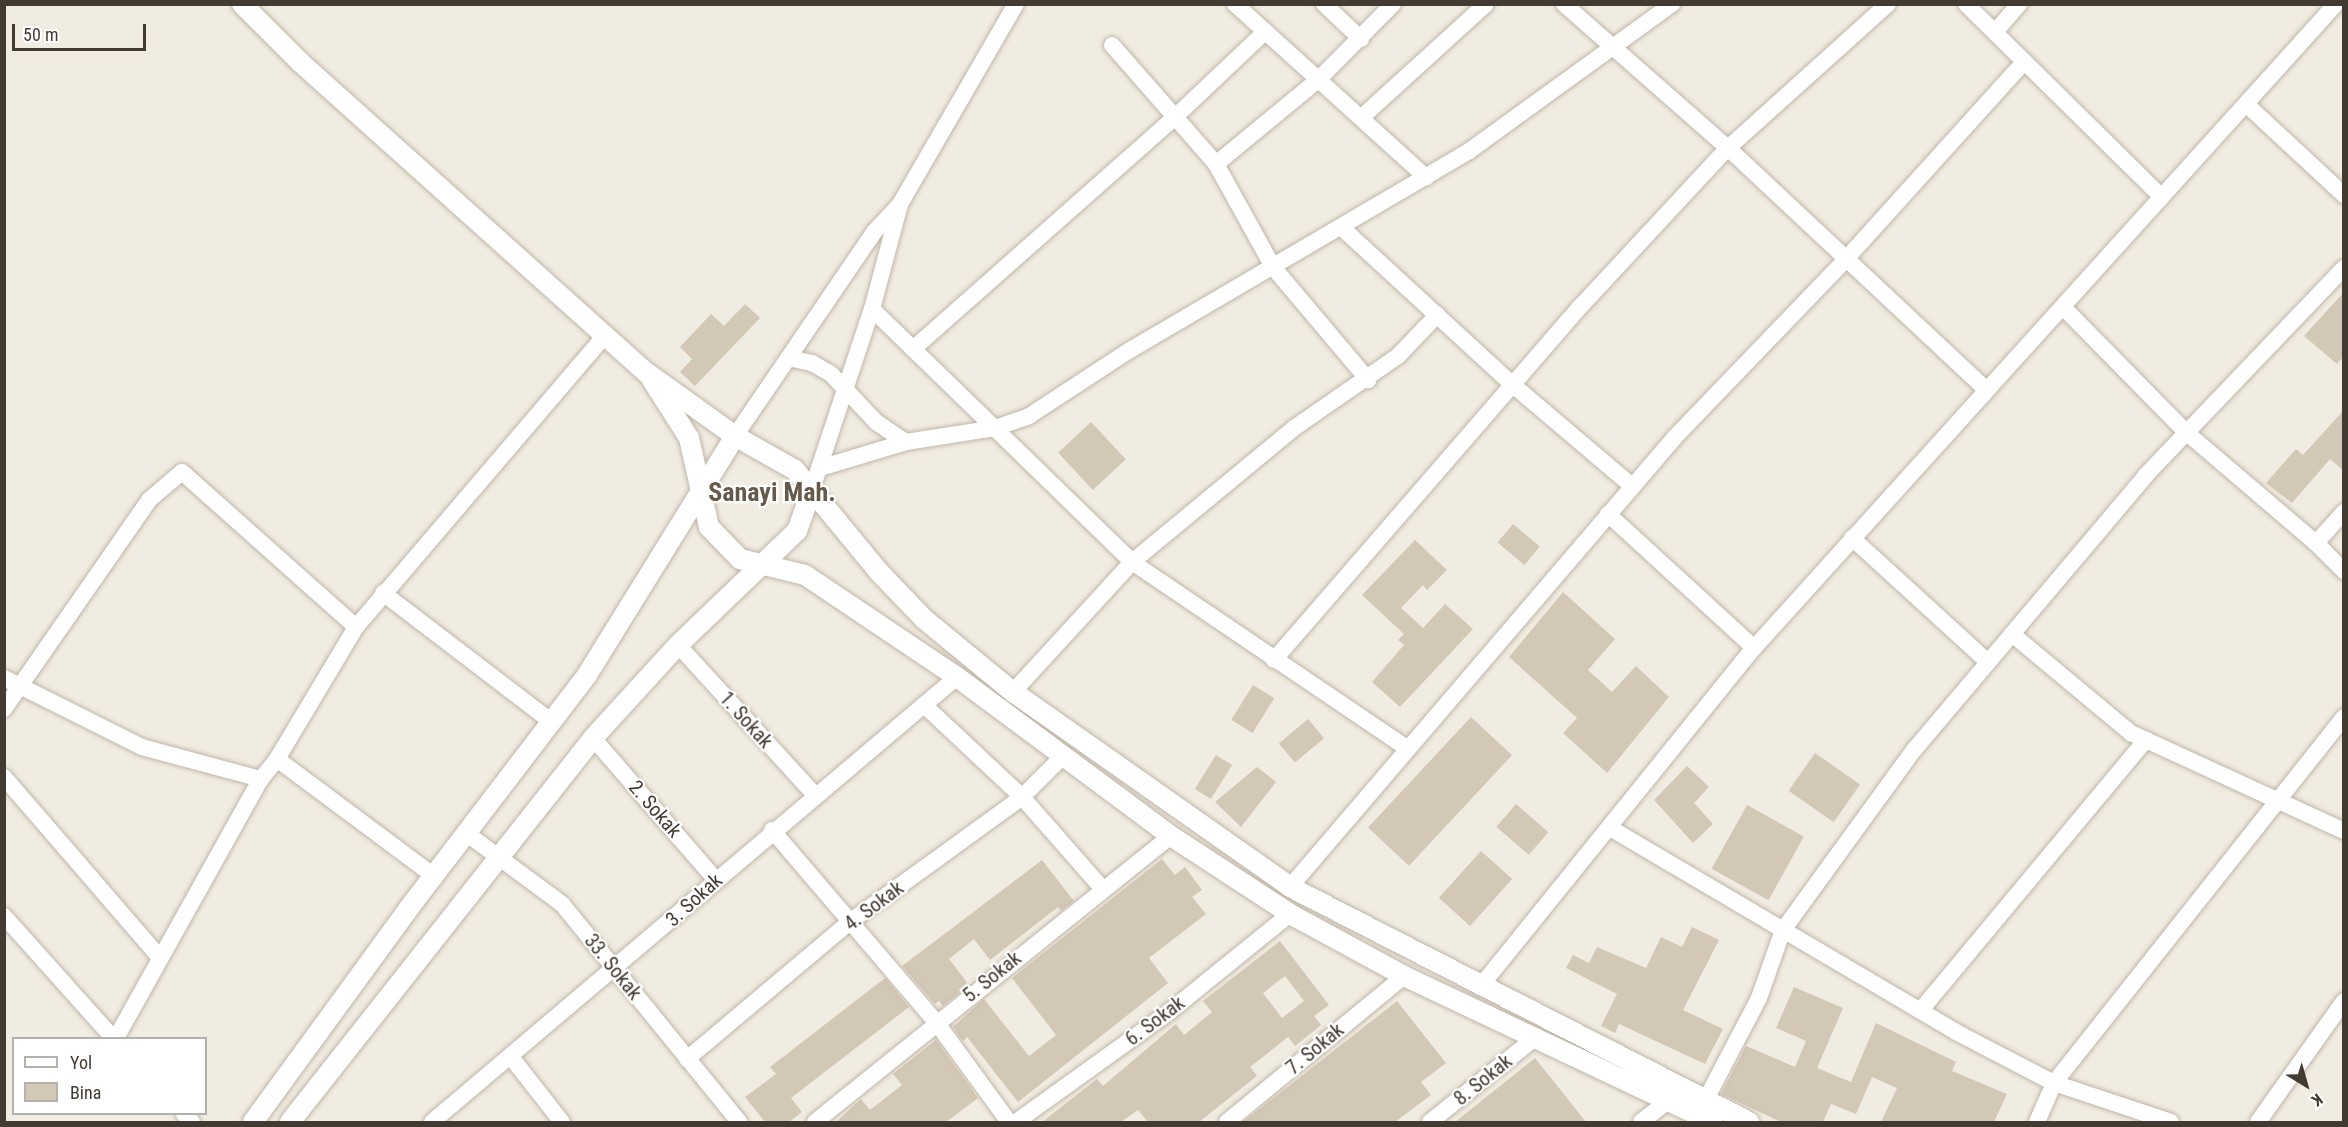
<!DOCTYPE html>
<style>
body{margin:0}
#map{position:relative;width:2348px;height:1127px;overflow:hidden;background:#f1ece1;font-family:"Roboto Condensed",sans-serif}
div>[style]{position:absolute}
.building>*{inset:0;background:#d3c7b6;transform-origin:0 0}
.roads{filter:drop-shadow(0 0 2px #c0b6a7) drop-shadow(0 0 2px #c0b6a7)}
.minor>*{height:16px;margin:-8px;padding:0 8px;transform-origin:8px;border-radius:8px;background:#fff}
.tertiary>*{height:20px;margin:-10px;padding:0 10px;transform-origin:10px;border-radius:10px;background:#fff}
span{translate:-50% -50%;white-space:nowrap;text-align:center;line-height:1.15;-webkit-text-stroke:4.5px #fff;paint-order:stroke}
.street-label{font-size:20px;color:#433b32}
.district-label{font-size:26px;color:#665949;font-weight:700}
.frame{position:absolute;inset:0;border:6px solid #433b32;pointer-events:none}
.legend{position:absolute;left:12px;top:1037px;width:195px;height:78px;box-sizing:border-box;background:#fff;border:2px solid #b4b1ad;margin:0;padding:8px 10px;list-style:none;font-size:18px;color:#433b32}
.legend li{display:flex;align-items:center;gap:12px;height:30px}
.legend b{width:30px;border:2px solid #b4b1ad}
.north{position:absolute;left:2276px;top:1055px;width:60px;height:60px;-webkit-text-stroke:4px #fff;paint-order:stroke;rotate:143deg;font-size:16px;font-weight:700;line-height:24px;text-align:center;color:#433b32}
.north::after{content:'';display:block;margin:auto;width:21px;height:27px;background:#433b32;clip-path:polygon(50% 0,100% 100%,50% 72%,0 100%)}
.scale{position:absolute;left:12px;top:24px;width:134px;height:27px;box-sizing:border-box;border:3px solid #433b32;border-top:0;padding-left:8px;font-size:18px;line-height:21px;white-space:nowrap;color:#433b32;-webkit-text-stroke:4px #fff;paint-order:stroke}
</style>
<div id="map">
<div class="building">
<i style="clip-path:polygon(2343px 293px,2343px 357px,2337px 364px,2304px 336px)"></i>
<i style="clip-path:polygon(745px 304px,760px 318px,695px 386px,680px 372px,692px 359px,680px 347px,711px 314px,724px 326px)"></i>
<i style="clip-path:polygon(2343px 411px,2343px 470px,2330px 459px,2292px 503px,2266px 483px,2296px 449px,2303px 455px)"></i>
<i style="left:1091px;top:422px;width:51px;height:45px;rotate:47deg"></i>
<i style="left:1513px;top:524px;width:35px;height:24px;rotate:40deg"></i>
<i style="clip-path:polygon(1415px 540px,1447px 570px,1427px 590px,1423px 585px,1401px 608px,1423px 628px,1445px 604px,1473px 629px,1400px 707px,1372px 682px,1404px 645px,1398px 640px,1404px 634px,1362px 595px)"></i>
<i style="clip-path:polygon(1563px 592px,1615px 639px,1588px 670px,1612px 692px,1636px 666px,1669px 697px,1607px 773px,1563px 733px,1577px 718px,1509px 657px)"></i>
<i style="left:1253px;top:685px;width:25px;height:41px;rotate:32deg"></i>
<i style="left:1471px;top:717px;width:56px;height:151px;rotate:43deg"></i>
<i style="left:1308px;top:719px;width:25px;height:38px;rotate:50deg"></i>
<i style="left:1815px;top:753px;width:55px;height:46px;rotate:35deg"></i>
<i style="left:1216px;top:755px;width:19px;height:40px;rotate:32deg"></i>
<i style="clip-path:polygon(1687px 766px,1709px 787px,1694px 803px,1713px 824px,1693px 843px,1654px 800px)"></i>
<i style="clip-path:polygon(1257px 767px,1276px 782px,1241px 827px,1215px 802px)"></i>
<i style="left:1516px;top:804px;width:43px;height:30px;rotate:41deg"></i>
<i style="left:1747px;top:805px;width:65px;height:73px;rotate:29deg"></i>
<i style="left:1481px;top:851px;width:42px;height:63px;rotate:42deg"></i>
<i style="clip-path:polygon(1162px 859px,1175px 875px,1185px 867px,1202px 890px,1192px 897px,1206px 914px,1149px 958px,1168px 983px,1018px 1102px,967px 1037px,963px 1041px,953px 1027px,984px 999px,1029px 1056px,1056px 1035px,1012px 978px)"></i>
<i style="clip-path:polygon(1042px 860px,1074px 901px,1061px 911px,1058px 907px,990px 960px,974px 939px,949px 959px,969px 985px,943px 1006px,939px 1001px,935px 1004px,902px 966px)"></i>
<i style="clip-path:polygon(1692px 927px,1719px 940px,1683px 1010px,1723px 1029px,1705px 1064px,1619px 1024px,1615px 1033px,1601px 1026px,1617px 994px,1566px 968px,1573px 955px,1589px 963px,1597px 947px,1646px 968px,1661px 937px,1682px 947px)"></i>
<i style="clip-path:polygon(evenodd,1280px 941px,1329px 1005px,1314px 1016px,1321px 1025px,1295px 1046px,1288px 1037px,1250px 1067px,1257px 1076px,1199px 1122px,1148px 1122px,1138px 1110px,1121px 1122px,1042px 1122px,1097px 1079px,1103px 1086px,1176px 1024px,1184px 1035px,1212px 1012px,1203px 1001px,1280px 941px,1285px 976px,1304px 1001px,1282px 1018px,1263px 993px,1285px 976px)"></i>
<i style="clip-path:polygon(885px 978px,909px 1007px,791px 1098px,802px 1112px,789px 1122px,765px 1122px,745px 1097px,776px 1074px,770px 1067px)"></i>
<i style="clip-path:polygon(1794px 987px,1843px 1008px,1817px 1068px,1851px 1082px,1876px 1023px,1956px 1062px,1952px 1071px,2007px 1094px,1994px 1122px,1881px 1122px,1897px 1088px,1872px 1077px,1856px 1114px,1831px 1104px,1823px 1122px,1781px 1122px,1721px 1094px,1746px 1046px,1795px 1067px,1806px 1041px,1776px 1028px)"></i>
<i style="clip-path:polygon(1397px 1001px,1446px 1063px,1421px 1082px,1431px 1095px,1395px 1122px,1243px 1122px)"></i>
<i style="clip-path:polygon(936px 1040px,978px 1098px,946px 1122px,836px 1122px,861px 1099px,870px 1110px,902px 1085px,893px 1074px)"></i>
<i style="clip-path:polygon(1535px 1058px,1586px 1122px,1455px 1122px)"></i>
</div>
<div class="roads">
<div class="minor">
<i style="left:1235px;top:4px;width:258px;rotate:42.2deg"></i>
<i style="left:1324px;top:4px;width:51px;rotate:43.4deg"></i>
<i style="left:1564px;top:4px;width:218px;rotate:41.3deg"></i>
<i style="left:1728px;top:148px;width:354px;rotate:43.1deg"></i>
<i style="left:1966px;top:4px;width:275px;rotate:44.6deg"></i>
<i style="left:1995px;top:32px;width:37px;rotate:-49deg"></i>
<i style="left:1112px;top:45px;width:158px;rotate:48.8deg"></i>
<i style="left:1216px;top:164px;width:118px;rotate:61deg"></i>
<i style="left:1273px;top:267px;width:148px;rotate:49.9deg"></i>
<i style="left:2246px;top:104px;width:134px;rotate:42.9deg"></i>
<i style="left:1363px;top:116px;width:166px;rotate:-42.3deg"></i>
<i style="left:1216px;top:164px;width:134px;rotate:-39.5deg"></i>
<i style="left:1319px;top:79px;width:105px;rotate:-45.4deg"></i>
<i style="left:1341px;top:227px;width:234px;rotate:42.6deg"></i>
<i style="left:1513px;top:385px;width:156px;rotate:40.3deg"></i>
<i style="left:2063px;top:307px;width:177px;rotate:45.5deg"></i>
<i style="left:2187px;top:433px;width:170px;rotate:40.5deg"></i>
<i style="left:2316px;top:543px;width:40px;rotate:45deg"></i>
<i style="left:872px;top:309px;width:363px;rotate:44.2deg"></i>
<i style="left:1132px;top:562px;width:332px;rotate:34.1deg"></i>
<i style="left:913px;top:349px;width:350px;rotate:-41.5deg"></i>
<i style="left:1175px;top:117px;width:124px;rotate:-43.4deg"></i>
<i style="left:788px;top:358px;width:25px;rotate:12deg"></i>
<i style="left:812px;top:363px;width:22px;rotate:30deg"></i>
<i style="left:831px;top:374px;width:66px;rotate:46.8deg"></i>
<i style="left:876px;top:422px;width:36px;rotate:34deg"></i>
<i style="left:735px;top:436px;width:248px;rotate:-55.7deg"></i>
<i style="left:875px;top:231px;width:37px;rotate:-47deg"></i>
<i style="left:900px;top:204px;width:231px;rotate:-59.9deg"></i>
<i style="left:820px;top:468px;width:90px;rotate:-16.8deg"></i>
<i style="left:906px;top:442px;width:90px;rotate:-8.9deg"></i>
<i style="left:995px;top:428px;width:36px;rotate:-19deg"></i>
<i style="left:1029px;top:416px;width:121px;rotate:-33.2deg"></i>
<i style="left:1130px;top:350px;width:393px;rotate:-30.4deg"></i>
<i style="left:1469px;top:151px;width:251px;rotate:-35.9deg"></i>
<i style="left:811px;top:492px;width:193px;rotate:-71.6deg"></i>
<i style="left:872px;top:309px;width:105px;rotate:-75deg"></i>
<i style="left:1608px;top:514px;width:198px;rotate:42.5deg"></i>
<i style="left:1852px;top:538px;width:184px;rotate:42.4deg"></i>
<i style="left:2316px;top:543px;width:42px;rotate:-47.9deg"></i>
<i style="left:383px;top:593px;width:213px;rotate:37.4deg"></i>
<i style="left:2012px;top:634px;width:155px;rotate:39.8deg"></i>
<i style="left:2131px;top:733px;width:234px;rotate:24.7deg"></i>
<i style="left:678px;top:645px;width:203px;rotate:47.6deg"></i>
<i style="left:1274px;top:660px;width:467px;rotate:-49.1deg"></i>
<i style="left:1580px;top:307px;width:217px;rotate:-47.1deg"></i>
<i style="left:1728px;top:148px;width:215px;rotate:-42deg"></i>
<i style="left:4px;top:678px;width:154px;rotate:26.6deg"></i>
<i style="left:142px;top:747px;width:123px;rotate:15.1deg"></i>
<i style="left:1013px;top:692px;width:176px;rotate:-47.5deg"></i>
<i style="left:1132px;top:562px;width:210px;rotate:-39.6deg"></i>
<i style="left:1294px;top:428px;width:126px;rotate:-34.7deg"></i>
<i style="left:1398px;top:356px;width:57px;rotate:-46.4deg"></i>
<i style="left:924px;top:705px;width:134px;rotate:43.2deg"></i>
<i style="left:1022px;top:797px;width:121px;rotate:48.7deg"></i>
<i style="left:4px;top:709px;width:254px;rotate:-55.2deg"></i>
<i style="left:149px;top:500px;width:43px;rotate:-40.3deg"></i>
<i style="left:182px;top:472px;width:233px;rotate:41.7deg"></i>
<i style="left:593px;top:738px;width:188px;rotate:49.1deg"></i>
<i style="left:277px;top:759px;width:196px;rotate:36.7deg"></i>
<i style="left:4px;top:777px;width:239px;rotate:49.2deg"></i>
<i style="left:1610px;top:828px;width:402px;rotate:30.5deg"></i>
<i style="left:1956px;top:1032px;width:110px;rotate:27.5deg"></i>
<i style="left:2054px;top:1083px;width:123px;rotate:18.4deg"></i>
<i style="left:772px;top:830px;width:253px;rotate:49.5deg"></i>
<i style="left:936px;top:1022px;width:124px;rotate:53.9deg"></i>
<i style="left:466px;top:833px;width:119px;rotate:36.5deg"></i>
<i style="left:562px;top:904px;width:281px;rotate:50.9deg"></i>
<i style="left:1290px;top:887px;width:592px;rotate:-49.45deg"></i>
<i style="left:1675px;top:437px;width:247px;rotate:-46.1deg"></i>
<i style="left:1846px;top:259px;width:266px;rotate:-47.9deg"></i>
<i style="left:4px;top:916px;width:164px;rotate:48.2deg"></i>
<i style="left:1480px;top:987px;width:436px;rotate:-51.1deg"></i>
<i style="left:1754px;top:648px;width:868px;rotate:-47.9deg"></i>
<i style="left:1920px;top:1011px;width:353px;rotate:-50.2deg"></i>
<i style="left:116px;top:1038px;width:297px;rotate:-60.8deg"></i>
<i style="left:261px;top:779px;width:26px;rotate:-51deg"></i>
<i style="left:277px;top:759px;width:154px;rotate:-59.1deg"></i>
<i style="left:356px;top:627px;width:384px;rotate:-49.5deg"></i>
<i style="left:511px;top:1057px;width:83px;rotate:51.9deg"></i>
<i style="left:687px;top:1059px;width:214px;rotate:-40.1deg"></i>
<i style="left:851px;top:921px;width:211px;rotate:-35.9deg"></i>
<i style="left:1022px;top:797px;width:58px;rotate:-45deg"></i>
<i style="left:1705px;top:1101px;width:116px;rotate:-62.3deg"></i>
<i style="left:1759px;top:998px;width:72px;rotate:-70.6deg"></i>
<i style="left:1783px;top:930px;width:223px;rotate:-54deg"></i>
<i style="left:1914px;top:750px;width:360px;rotate:-49.8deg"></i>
<i style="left:2146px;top:475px;width:286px;rotate:-46.3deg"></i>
<i style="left:184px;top:1114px;width:11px;rotate:45deg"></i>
<i style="left:432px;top:1122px;width:688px;rotate:-40.29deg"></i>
<i style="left:815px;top:1122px;width:457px;rotate:-38.8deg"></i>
<i style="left:1016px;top:1122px;width:188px;rotate:-35.7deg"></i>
<i style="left:1169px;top:1012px;width:156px;rotate:-39deg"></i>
<i style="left:1227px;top:1122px;width:229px;rotate:-39.5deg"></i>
<i style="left:1430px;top:1122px;width:134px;rotate:-38.7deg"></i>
<i style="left:1641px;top:1122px;width:36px;rotate:-38deg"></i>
<i style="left:2037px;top:1122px;width:43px;rotate:-66.4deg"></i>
<i style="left:2054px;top:1083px;width:467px;rotate:-51.6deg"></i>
<i style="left:2258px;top:1122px;width:148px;rotate:-54.6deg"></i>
</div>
<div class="tertiary">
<i style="left:242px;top:4px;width:82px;rotate:45deg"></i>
<i style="left:300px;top:62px;width:466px;rotate:41.9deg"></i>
<i style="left:647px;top:373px;width:108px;rotate:35.6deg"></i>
<i style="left:735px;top:436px;width:69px;rotate:29.5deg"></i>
<i style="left:795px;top:470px;width:132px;rotate:50.5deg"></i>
<i style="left:879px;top:572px;width:65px;rotate:46.2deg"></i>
<i style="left:924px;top:619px;width:115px;rotate:39.4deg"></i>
<i style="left:1013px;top:692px;width:339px;rotate:35.1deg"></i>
<i style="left:1290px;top:887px;width:516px;rotate:27.11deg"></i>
<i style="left:652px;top:380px;width:69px;rotate:57.5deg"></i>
<i style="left:689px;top:438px;width:91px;rotate:77.3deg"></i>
<i style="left:709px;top:527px;width:45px;rotate:45.9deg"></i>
<i style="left:740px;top:559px;width:67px;rotate:13.8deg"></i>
<i style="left:805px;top:575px;width:183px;rotate:33.9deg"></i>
<i style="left:957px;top:677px;width:267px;rotate:36.6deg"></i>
<i style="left:1171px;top:836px;width:142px;rotate:33.2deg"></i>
<i style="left:1290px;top:914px;width:130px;rotate:28.5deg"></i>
<i style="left:1404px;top:976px;width:342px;rotate:25.3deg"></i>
<i style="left:253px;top:1122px;width:265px;rotate:-53.9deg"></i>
<i style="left:409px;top:908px;width:293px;rotate:-52.6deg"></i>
<i style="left:587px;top:675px;width:281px;rotate:-58.2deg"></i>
<i style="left:290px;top:1122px;width:489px;rotate:-51.7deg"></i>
<i style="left:593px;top:738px;width:126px;rotate:-47.6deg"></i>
<i style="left:678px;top:645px;width:165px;rotate:-43.8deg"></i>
<i style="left:797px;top:531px;width:41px;rotate:-70.3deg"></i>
</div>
</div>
<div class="street-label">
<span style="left:746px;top:720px;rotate:48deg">1. Sokak</span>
<span style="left:655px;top:809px;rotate:49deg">2. Sokak</span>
<span style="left:694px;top:900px;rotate:-42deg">3. Sokak</span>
<span style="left:874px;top:906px;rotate:-37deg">4. Sokak</span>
<span style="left:613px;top:967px;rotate:51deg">33. Sokak</span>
<span style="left:992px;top:977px;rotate:-39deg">5. Sokak</span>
<span style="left:1155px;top:1021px;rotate:-37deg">6. Sokak</span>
<span style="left:1315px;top:1049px;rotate:-40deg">7. Sokak</span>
<span style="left:1483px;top:1080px;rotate:-39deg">8. Sokak</span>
</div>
<div class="district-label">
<span style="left:772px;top:493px">Sanayi Mah.</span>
</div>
<div class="frame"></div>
<ul class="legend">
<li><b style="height:8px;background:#fff"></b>Yol</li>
<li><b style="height:16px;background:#d3c7b6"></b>Bina</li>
</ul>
<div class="north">K</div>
<div class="scale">50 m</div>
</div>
